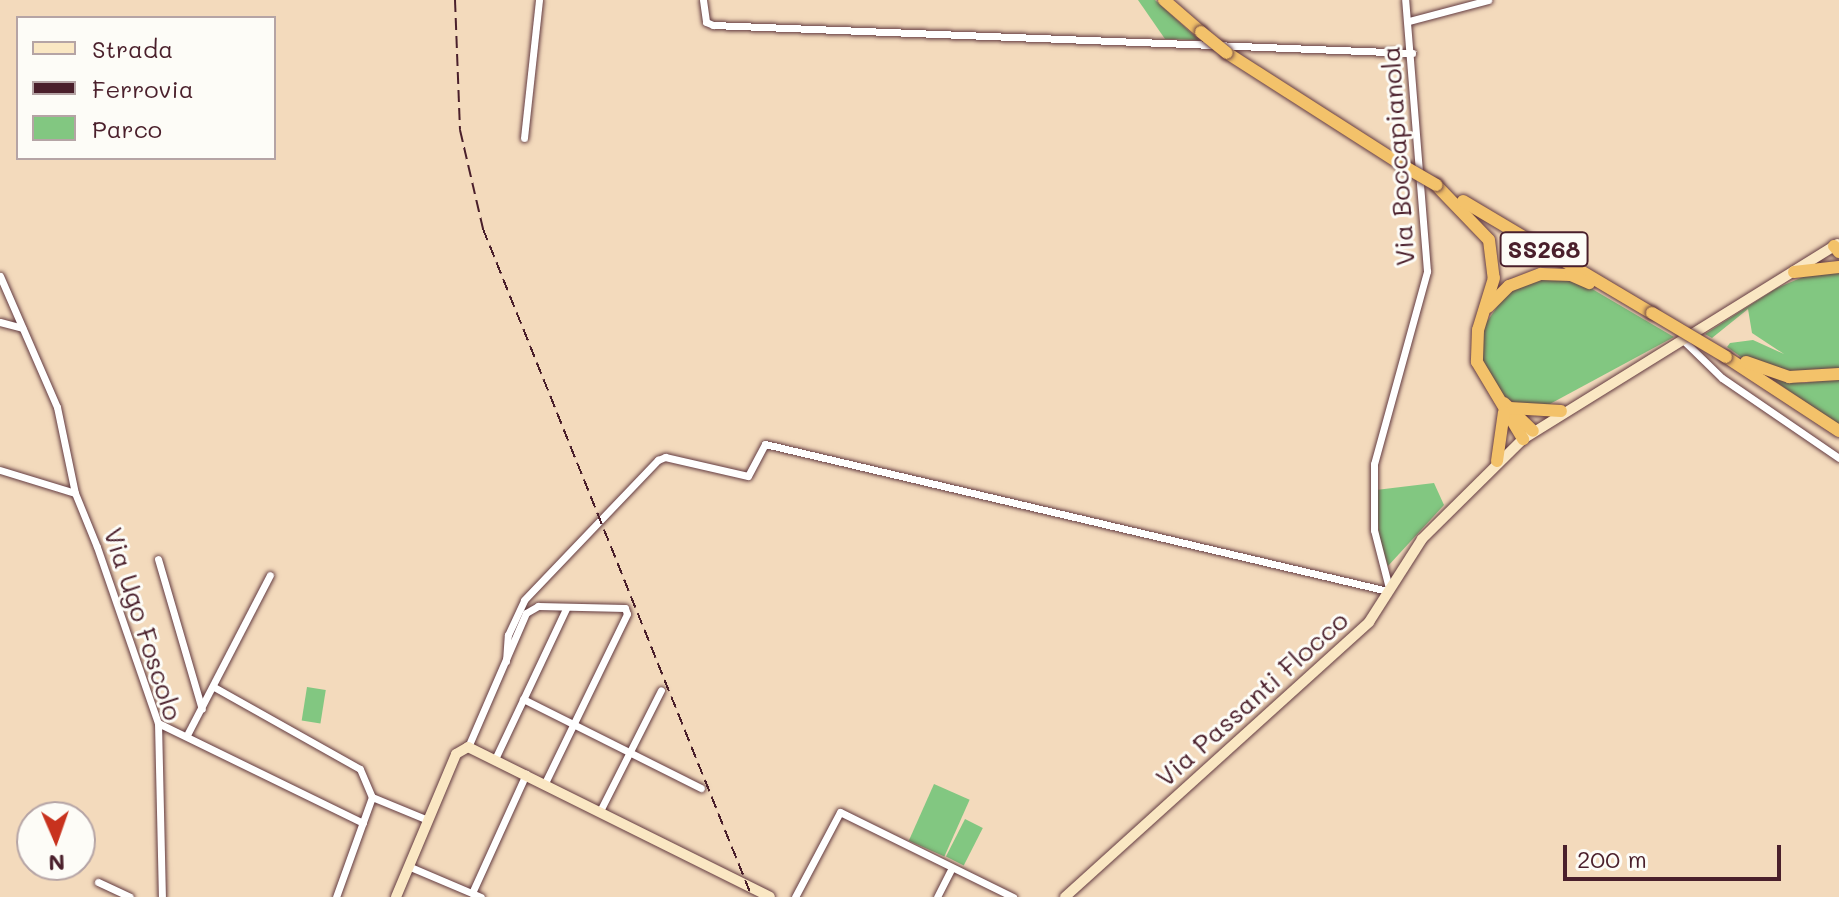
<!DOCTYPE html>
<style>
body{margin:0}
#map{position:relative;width:1839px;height:897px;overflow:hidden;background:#f3dabc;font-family:Mali,sans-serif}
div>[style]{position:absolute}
.green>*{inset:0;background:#82c781;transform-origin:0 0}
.roads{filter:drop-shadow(0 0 2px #633b41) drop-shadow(0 0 2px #633b41)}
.minor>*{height:7px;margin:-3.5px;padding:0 3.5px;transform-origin:3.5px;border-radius:3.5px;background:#fff}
.secondary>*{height:10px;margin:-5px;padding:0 5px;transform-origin:5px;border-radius:5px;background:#fae7c3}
.trunk>*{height:12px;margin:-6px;padding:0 6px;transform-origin:6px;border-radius:6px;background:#f3c26a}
.rail>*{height:2px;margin-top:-1px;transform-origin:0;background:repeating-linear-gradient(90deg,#4a1f2b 0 12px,transparent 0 18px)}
.bridges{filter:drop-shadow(0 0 2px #633b41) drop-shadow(0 0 2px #633b41)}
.trunk-bridge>*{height:12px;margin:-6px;padding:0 6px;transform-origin:6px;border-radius:6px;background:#f3c26a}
span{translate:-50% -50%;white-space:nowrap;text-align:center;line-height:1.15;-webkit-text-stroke:6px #fdfcf7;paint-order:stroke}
.shield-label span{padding:2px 6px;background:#fdfcf7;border:2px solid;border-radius:6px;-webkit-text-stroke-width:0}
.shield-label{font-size:24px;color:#4a1f2b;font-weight:700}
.street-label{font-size:26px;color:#4a1f2b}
.legend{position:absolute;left:16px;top:16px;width:260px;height:144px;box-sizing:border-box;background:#fdfcf7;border:2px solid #b5a4a5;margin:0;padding:10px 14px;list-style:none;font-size:24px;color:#4a1f2b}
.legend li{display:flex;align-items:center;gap:16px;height:40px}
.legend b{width:40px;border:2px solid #b5a4a5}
.north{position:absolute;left:16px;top:801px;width:80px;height:80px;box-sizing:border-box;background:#fdfcf7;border:2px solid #b5a4a5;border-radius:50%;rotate:178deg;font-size:22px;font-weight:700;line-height:32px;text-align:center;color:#4a1f2b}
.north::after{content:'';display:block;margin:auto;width:28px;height:36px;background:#c8321e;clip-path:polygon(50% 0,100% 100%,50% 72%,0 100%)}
.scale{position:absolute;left:1563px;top:845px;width:218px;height:36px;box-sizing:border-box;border:4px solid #4a1f2b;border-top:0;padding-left:10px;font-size:24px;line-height:28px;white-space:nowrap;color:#4a1f2b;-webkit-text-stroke:6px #fdfcf7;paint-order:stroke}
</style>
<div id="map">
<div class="green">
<i style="clip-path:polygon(1138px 0,1155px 0,1199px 40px,1165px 39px)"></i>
<i style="clip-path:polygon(1839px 271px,1839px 371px,1807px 376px,1744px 359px,1727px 347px,1730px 343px,1753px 340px,1784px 354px,1752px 333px,1748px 309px,1712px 338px,1705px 334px,1777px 288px,1810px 274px)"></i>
<i style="clip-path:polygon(1548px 276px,1582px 283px,1674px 337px,1548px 405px,1514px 403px,1503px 396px,1482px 359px,1484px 326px,1508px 291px)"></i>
<i style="clip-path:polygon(1769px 377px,1805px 383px,1839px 377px,1839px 425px)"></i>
<i style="clip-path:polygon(1434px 483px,1444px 505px,1388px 566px,1379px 535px,1376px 490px)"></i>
<i style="left:307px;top:687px;width:19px;height:34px;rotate:9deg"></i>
<i style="left:934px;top:784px;width:39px;height:62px;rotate:24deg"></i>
<i style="left:965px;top:819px;width:20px;height:42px;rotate:27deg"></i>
</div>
<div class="roads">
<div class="minor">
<i style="left:703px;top:0;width:22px;rotate:82deg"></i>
<i style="left:706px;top:22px;width:8px;rotate:23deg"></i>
<i style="left:713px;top:25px;width:700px;rotate:2.29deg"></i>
<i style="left:1409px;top:21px;width:82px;rotate:-14.9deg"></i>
<i style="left:524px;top:138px;width:139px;rotate:-83.8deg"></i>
<i style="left:0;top:276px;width:143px;rotate:66.5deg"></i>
<i style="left:57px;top:407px;width:88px;rotate:78.2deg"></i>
<i style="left:0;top:322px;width:23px;rotate:15deg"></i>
<i style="left:1683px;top:340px;width:54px;rotate:44.3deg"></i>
<i style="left:1722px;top:378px;width:142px;rotate:34.4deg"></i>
<i style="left:0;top:470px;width:78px;rotate:17deg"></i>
<i style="left:75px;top:493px;width:58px;rotate:67.8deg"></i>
<i style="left:97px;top:547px;width:186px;rotate:70.9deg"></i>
<i style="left:158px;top:723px;width:174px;rotate:88.7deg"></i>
<i style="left:158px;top:559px;width:156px;rotate:73.7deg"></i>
<i style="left:1389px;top:588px;width:60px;rotate:-104.5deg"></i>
<i style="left:1374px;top:530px;width:66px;rotate:-90deg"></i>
<i style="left:1374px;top:464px;width:200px;rotate:-74.6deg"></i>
<i style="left:1427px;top:271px;width:272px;rotate:-94.6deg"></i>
<i style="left:506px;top:661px;width:26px;rotate:-86deg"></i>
<i style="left:508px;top:635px;width:38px;rotate:-65deg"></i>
<i style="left:524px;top:600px;width:194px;rotate:-46.3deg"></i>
<i style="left:658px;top:460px;width:8px;rotate:-23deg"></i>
<i style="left:665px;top:457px;width:85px;rotate:12.9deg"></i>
<i style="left:748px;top:476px;width:36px;rotate:-62deg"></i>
<i style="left:765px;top:444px;width:640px;rotate:13.28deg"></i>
<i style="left:214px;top:687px;width:167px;rotate:29.3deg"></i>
<i style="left:360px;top:769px;width:30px;rotate:67deg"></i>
<i style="left:372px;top:797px;width:106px;rotate:109.8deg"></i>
<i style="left:523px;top:699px;width:199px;rotate:26.6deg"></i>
<i style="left:158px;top:723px;width:228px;rotate:26deg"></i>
<i style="left:187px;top:735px;width:180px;rotate:-62.6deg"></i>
<i style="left:468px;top:747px;width:146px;rotate:-66.6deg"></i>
<i style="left:526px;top:613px;width:14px;rotate:-30deg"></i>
<i style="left:538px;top:606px;width:87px;rotate:1.3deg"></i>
<i style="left:625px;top:608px;width:6px;rotate:72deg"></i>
<i style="left:627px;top:614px;width:188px;rotate:115.9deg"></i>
<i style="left:495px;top:759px;width:168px;rotate:-64.7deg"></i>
<i style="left:372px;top:797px;width:61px;rotate:22.3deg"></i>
<i style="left:601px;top:809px;width:133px;rotate:-63.2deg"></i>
<i style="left:408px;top:866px;width:79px;rotate:23deg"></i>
<i style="left:98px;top:882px;width:35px;rotate:25deg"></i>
<i style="left:472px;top:893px;width:131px;rotate:-65.6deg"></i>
<i style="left:795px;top:897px;width:96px;rotate:-62.1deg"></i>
<i style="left:840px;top:812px;width:193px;rotate:26.2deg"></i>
<i style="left:937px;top:897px;width:29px;rotate:-63deg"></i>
</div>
<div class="secondary">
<i style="left:396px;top:897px;width:155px;rotate:-67.2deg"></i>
<i style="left:456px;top:754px;width:14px;rotate:-30deg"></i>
<i style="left:468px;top:747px;width:337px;rotate:26.4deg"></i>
<i style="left:1065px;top:897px;width:410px;rotate:-42.1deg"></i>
<i style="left:1369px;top:622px;width:98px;rotate:-57.4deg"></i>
<i style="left:1422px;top:539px;width:142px;rotate:-44.7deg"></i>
<i style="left:1523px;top:439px;width:370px;rotate:-31.8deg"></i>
</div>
<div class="trunk">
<i style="left:1164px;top:0;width:49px;rotate:40.9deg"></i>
<i style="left:1227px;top:53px;width:214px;rotate:32.6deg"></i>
<i style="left:1436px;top:185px;width:76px;rotate:46.1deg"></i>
<i style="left:1489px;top:240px;width:38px;rotate:83deg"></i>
<i style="left:1494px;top:278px;width:54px;rotate:107.1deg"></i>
<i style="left:1478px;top:330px;width:32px;rotate:92deg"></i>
<i style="left:1477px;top:362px;width:90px;rotate:59.1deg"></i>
<i style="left:1463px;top:201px;width:220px;rotate:30.7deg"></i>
<i style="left:1834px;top:246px;width:8px;rotate:50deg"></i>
<i style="left:1794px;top:272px;width:45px;rotate:-6.3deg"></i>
<i style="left:1488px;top:307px;width:30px;rotate:-45deg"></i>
<i style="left:1509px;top:286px;width:34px;rotate:-21deg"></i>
<i style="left:1541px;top:274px;width:30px;rotate:2deg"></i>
<i style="left:1571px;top:275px;width:20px;rotate:24deg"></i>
<i style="left:1726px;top:357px;width:135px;rotate:33.2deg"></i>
<i style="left:1746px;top:362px;width:46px;rotate:19.2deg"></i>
<i style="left:1789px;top:377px;width:50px;rotate:-3.4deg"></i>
<i style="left:1504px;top:403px;width:40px;rotate:44deg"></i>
<i style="left:1510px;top:408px;width:51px;rotate:3.4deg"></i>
<i style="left:1497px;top:461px;width:49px;rotate:-81.9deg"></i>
</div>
</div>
<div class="rail">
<i style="left:455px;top:0;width:130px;rotate:87.8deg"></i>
<i style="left:460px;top:130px;width:102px;rotate:76.9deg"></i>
<i style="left:483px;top:229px;width:720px;rotate:68.07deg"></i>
</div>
<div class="bridges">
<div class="trunk-bridge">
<i style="left:1201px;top:32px;width:33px;rotate:39deg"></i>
<i style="left:1407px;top:168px;width:34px;rotate:30deg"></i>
<i style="left:1652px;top:313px;width:86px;rotate:30.7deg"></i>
</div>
</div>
<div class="shield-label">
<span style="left:1544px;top:249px">SS268</span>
</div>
<div class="street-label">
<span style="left:1398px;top:156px;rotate:-94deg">Via Boccapianola</span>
<span style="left:143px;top:624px;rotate:72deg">Via Ugo Foscolo</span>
<span style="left:1252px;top:699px;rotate:-42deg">Via Passanti Flocco</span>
</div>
<ul class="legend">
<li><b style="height:10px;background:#fae7c3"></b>Strada</li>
<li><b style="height:10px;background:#4a1f2b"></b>Ferrovia</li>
<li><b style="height:22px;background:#82c781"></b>Parco</li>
</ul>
<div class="north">N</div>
<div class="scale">200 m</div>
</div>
